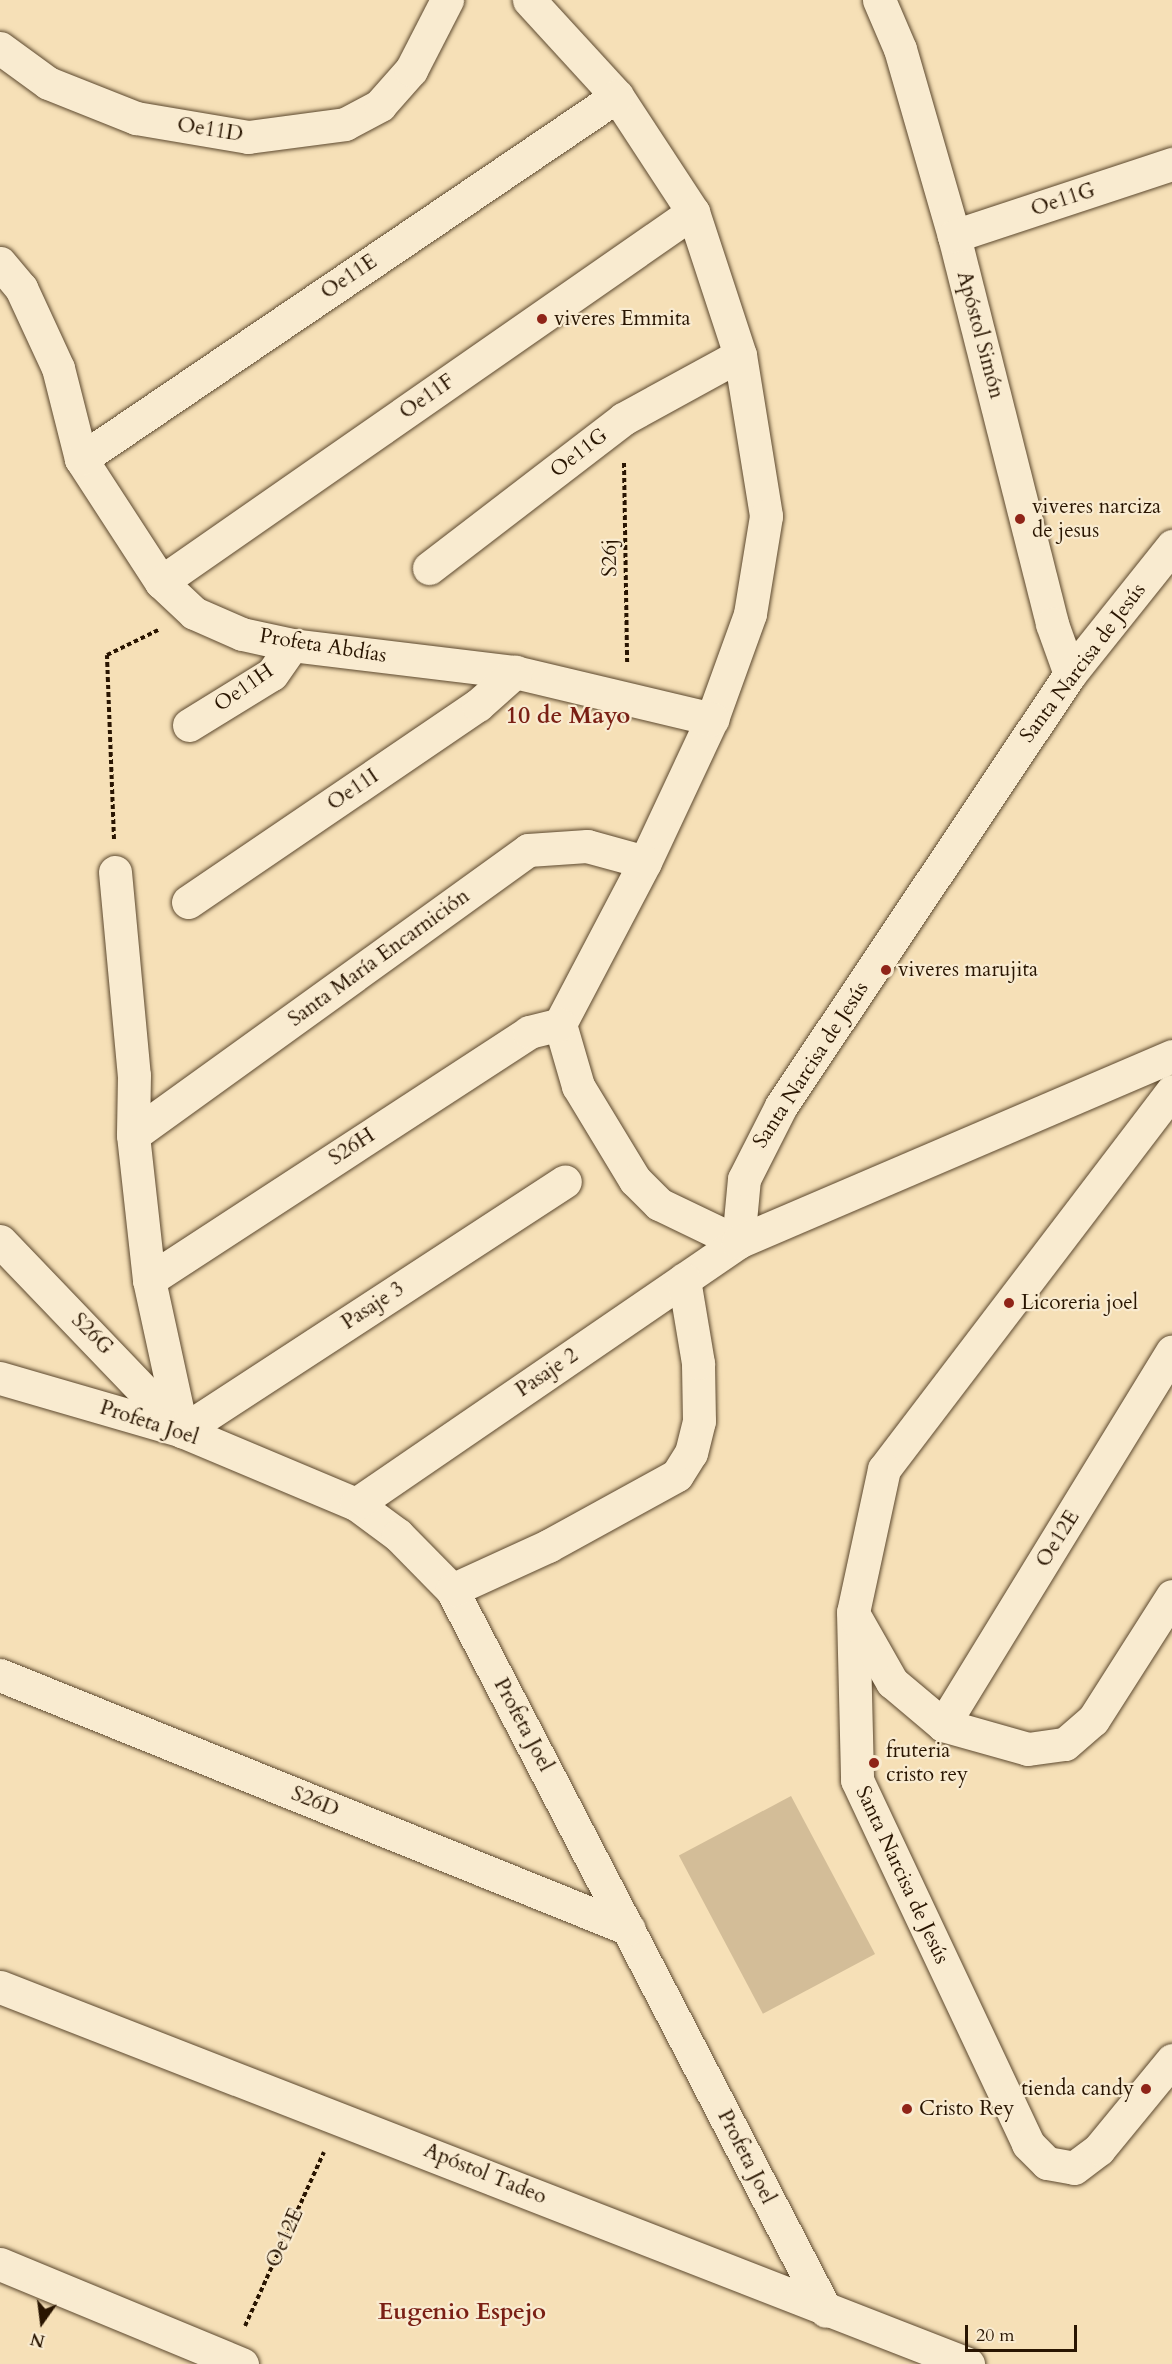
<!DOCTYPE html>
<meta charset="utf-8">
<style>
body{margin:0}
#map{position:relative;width:1172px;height:2364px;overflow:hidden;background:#f6e0b7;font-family:Cardo,serif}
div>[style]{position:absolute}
.green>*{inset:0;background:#d3bd98;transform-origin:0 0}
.path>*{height:4px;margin-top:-2px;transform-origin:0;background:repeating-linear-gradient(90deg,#291501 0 4.5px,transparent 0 7.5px)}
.roads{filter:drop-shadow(0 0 2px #5c482e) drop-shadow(0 0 2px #5c482e)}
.street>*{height:33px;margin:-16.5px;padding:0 16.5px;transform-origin:16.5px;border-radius:16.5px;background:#f9ebd0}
.dots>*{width:16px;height:16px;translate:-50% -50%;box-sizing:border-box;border:3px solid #f9ebd0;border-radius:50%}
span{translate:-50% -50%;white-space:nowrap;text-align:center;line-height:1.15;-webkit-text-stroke:4.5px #f9ebd0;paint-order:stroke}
.street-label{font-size:21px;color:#291501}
.poi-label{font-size:21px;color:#291501}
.left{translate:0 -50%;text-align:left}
.right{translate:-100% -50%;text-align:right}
.quarter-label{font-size:24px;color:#7a1f14;font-weight:700}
.north{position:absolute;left:12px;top:2292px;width:60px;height:60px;-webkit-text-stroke:4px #f9ebd0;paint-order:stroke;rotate:194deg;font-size:16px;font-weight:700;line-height:24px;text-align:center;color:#291501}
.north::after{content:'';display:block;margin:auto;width:21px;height:27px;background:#291501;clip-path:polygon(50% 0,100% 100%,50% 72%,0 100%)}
.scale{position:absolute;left:965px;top:2325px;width:112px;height:27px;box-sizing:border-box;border:3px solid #291501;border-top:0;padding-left:8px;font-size:18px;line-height:21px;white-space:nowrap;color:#291501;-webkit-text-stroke:4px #f9ebd0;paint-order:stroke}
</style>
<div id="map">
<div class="green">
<i style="left:791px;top:1796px;width:179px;height:127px;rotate:62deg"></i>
</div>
<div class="path">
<i style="left:624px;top:463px;width:199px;rotate:89.1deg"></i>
<i style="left:114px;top:839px;width:184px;rotate:-92.2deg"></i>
<i style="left:107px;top:655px;width:57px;rotate:-26.1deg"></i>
<i style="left:245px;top:2326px;width:191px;rotate:-65.6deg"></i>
</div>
<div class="roads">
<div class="street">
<i style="left:529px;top:0;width:130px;rotate:47.5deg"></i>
<i style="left:617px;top:96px;width:139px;rotate:56.8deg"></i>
<i style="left:693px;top:212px;width:151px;rotate:71.8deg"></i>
<i style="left:740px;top:355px;width:163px;rotate:80.8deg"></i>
<i style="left:766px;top:516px;width:99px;rotate:99.3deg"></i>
<i style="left:750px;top:614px;width:112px;rotate:109.9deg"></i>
<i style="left:712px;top:719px;width:158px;rotate:115.1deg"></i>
<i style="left:645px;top:862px;width:183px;rotate:117.7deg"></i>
<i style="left:560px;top:1024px;width:65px;rotate:73.8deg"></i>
<i style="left:578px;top:1086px;width:110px;rotate:58.8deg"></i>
<i style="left:635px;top:1180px;width:34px;rotate:45deg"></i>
<i style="left:659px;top:1204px;width:88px;rotate:25.7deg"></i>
<i style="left:879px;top:0;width:53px;rotate:66.8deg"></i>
<i style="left:900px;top:49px;width:195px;rotate:73.9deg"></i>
<i style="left:954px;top:236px;width:400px;rotate:75.8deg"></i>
<i style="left:1052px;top:624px;width:53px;rotate:70.2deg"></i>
<i style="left:0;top:48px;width:59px;rotate:36.1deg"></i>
<i style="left:48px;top:83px;width:95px;rotate:21.7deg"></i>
<i style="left:136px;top:118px;width:114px;rotate:9.6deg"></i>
<i style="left:248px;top:137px;width:98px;rotate:-7.6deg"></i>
<i style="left:345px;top:124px;width:40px;rotate:-28deg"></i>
<i style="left:380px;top:105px;width:47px;rotate:-48.5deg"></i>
<i style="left:411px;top:70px;width:79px;rotate:-62.8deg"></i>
<i style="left:954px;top:236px;width:230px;rotate:-18.3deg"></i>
<i style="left:0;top:263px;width:33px;rotate:50deg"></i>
<i style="left:21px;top:288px;width:88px;rotate:65.2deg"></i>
<i style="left:58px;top:368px;width:94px;rotate:75.8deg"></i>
<i style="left:81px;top:459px;width:147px;rotate:57deg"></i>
<i style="left:161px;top:582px;width:45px;rotate:43.2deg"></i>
<i style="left:194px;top:613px;width:52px;rotate:23.6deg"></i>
<i style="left:242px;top:634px;width:51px;rotate:12.4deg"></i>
<i style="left:292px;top:645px;width:225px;rotate:6.9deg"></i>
<i style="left:515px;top:672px;width:203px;rotate:13.4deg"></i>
<i style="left:81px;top:459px;width:647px;rotate:-34.11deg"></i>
<i style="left:429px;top:568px;width:245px;rotate:-37.5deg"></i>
<i style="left:623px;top:419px;width:133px;rotate:-28.7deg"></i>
<i style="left:161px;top:582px;width:648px;rotate:-34.82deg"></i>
<i style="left:189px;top:725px;width:97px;rotate:-31.6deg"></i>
<i style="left:272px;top:674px;width:35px;rotate:-55deg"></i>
<i style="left:115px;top:872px;width:204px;rotate:84.7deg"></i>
<i style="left:134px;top:1075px;width:60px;rotate:91deg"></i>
<i style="left:133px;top:1135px;width:146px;rotate:83.7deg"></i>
<i style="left:149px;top:1280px;width:155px;rotate:77.7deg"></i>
<i style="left:188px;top:902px;width:351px;rotate:-34.2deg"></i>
<i style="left:478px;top:705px;width:50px;rotate:-41.7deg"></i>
<i style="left:1172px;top:1091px;width:475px;rotate:127.3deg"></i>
<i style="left:884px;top:1469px;width:146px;rotate:102.2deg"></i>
<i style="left:853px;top:1612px;width:168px;rotate:88.6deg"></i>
<i style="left:857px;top:1780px;width:402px;rotate:64.8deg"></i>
<i style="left:1028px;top:2144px;width:27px;rotate:45deg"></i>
<i style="left:1047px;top:2163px;width:27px;rotate:10deg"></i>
<i style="left:1074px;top:2168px;width:31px;rotate:-37deg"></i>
<i style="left:1099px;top:2149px;width:115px;rotate:-50.6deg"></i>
<i style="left:133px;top:1135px;width:487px;rotate:-35.8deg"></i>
<i style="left:528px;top:850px;width:59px;rotate:-3.9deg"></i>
<i style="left:587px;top:846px;width:60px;rotate:15.4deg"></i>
<i style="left:0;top:1241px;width:262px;rotate:46.2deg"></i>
<i style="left:738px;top:1242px;width:63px;rotate:-84.6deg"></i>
<i style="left:744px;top:1179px;width:82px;rotate:-63.1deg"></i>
<i style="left:781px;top:1106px;width:520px;rotate:-56.22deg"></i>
<i style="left:1070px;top:674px;width:164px;rotate:-51.4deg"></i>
<i style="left:149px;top:1280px;width:454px;rotate:-33.1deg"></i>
<i style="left:529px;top:1032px;width:32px;rotate:-14deg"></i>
<i style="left:0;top:1378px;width:190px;rotate:16.2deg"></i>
<i style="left:182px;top:1431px;width:189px;rotate:22.8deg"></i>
<i style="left:356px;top:1504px;width:52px;rotate:36.4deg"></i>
<i style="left:398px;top:1535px;width:77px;rotate:45.5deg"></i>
<i style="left:452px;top:1590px;width:812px;rotate:62.58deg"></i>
<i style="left:182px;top:1431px;width:457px;rotate:-33.1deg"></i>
<i style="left:356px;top:1504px;width:463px;rotate:-34.4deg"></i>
<i style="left:738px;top:1242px;width:472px;rotate:-23.2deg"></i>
<i style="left:452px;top:1590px;width:106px;rotate:-24.6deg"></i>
<i style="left:548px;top:1546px;width:147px;rotate:-28.8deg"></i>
<i style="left:677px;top:1475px;width:26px;rotate:-58deg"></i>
<i style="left:691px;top:1453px;width:33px;rotate:-76deg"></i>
<i style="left:699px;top:1421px;width:58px;rotate:-91deg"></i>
<i style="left:698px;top:1363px;width:85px;rotate:-99.5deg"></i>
<i style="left:855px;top:1617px;width:75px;rotate:60.4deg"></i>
<i style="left:892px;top:1682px;width:67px;rotate:40.1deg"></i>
<i style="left:943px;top:1725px;width:88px;rotate:15.8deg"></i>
<i style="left:1028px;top:1749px;width:37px;rotate:-8deg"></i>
<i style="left:1065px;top:1744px;width:37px;rotate:-41deg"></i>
<i style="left:1093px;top:1720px;width:147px;rotate:-57.5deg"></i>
<i style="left:0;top:1675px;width:678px;rotate:21.99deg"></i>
<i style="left:943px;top:1725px;width:438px;rotate:-58.5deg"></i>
<i style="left:0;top:1987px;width:1039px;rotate:21.28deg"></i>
<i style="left:0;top:2264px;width:262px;rotate:22.5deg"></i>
</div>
</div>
<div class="dots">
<i style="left:542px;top:319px;background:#8f2418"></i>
<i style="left:1020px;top:519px;background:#8f2418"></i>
<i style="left:886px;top:970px;background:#8f2418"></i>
<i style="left:1009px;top:1303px;background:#8f2418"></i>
<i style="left:874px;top:1763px;background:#8f2418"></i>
<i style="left:1146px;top:2089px;background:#8f2418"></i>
<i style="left:907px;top:2109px;background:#8f2418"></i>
</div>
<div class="street-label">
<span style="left:210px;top:130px;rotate:9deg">Oe11D</span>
<span style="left:1063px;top:200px;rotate:-18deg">Oe11G</span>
<span style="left:349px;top:277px;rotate:-34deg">Oe11E</span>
<span style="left:980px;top:335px;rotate:75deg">Apóstol Simón</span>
<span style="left:427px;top:397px;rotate:-35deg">Oe11F</span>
<span style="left:579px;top:453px;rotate:-38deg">Oe11G</span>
<span style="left:610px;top:558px;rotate:-91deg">S26j</span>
<span style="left:323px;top:646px;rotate:9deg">Profeta Abdías</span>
<span style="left:1083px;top:663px;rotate:-53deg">Santa Narcisa de Jesús</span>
<span style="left:244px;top:688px;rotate:-35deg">Oe11H</span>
<span style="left:353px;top:790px;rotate:-34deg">Oe11I</span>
<span style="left:379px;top:958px;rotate:-36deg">Santa María Encarnición</span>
<span style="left:811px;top:1065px;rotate:-57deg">Santa Narcisa de Jesús</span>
<span style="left:352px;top:1147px;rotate:-33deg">S26H</span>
<span style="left:373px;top:1306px;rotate:-33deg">Pasaje 3</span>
<span style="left:92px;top:1334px;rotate:45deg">S26G</span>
<span style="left:547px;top:1373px;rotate:-34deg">Pasaje 2</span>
<span style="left:149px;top:1423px;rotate:18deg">Profeta Joel</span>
<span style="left:1058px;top:1539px;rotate:-58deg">Oe12E</span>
<span style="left:523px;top:1725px;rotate:62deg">Profeta Joel</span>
<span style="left:315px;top:1802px;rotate:22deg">S26D</span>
<span style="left:902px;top:1875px;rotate:65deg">Santa Narcisa de Jesús</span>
<span style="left:746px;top:2157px;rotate:63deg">Profeta Joel</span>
<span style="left:485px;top:2174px;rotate:22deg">Apóstol Tadeo</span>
<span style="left:285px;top:2238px;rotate:-66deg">Oe12E</span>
</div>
<div class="poi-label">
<span class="left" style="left:554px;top:319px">viveres Emmita</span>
<span class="left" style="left:1032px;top:519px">viveres narciza<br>de jesus</span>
<span class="left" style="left:898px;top:970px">viveres marujita</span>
<span class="left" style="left:1021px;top:1303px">Licoreria joel</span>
<span class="left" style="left:886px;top:1763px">fruteria<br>cristo rey</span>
<span class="right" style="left:1134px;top:2089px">tienda candy</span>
<span class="left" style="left:919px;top:2109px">Cristo Rey</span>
</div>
<div class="quarter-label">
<span style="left:568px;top:716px">10 de Mayo</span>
<span style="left:462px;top:2312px">Eugenio Espejo</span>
</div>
<div class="north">N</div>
<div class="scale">20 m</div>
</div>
